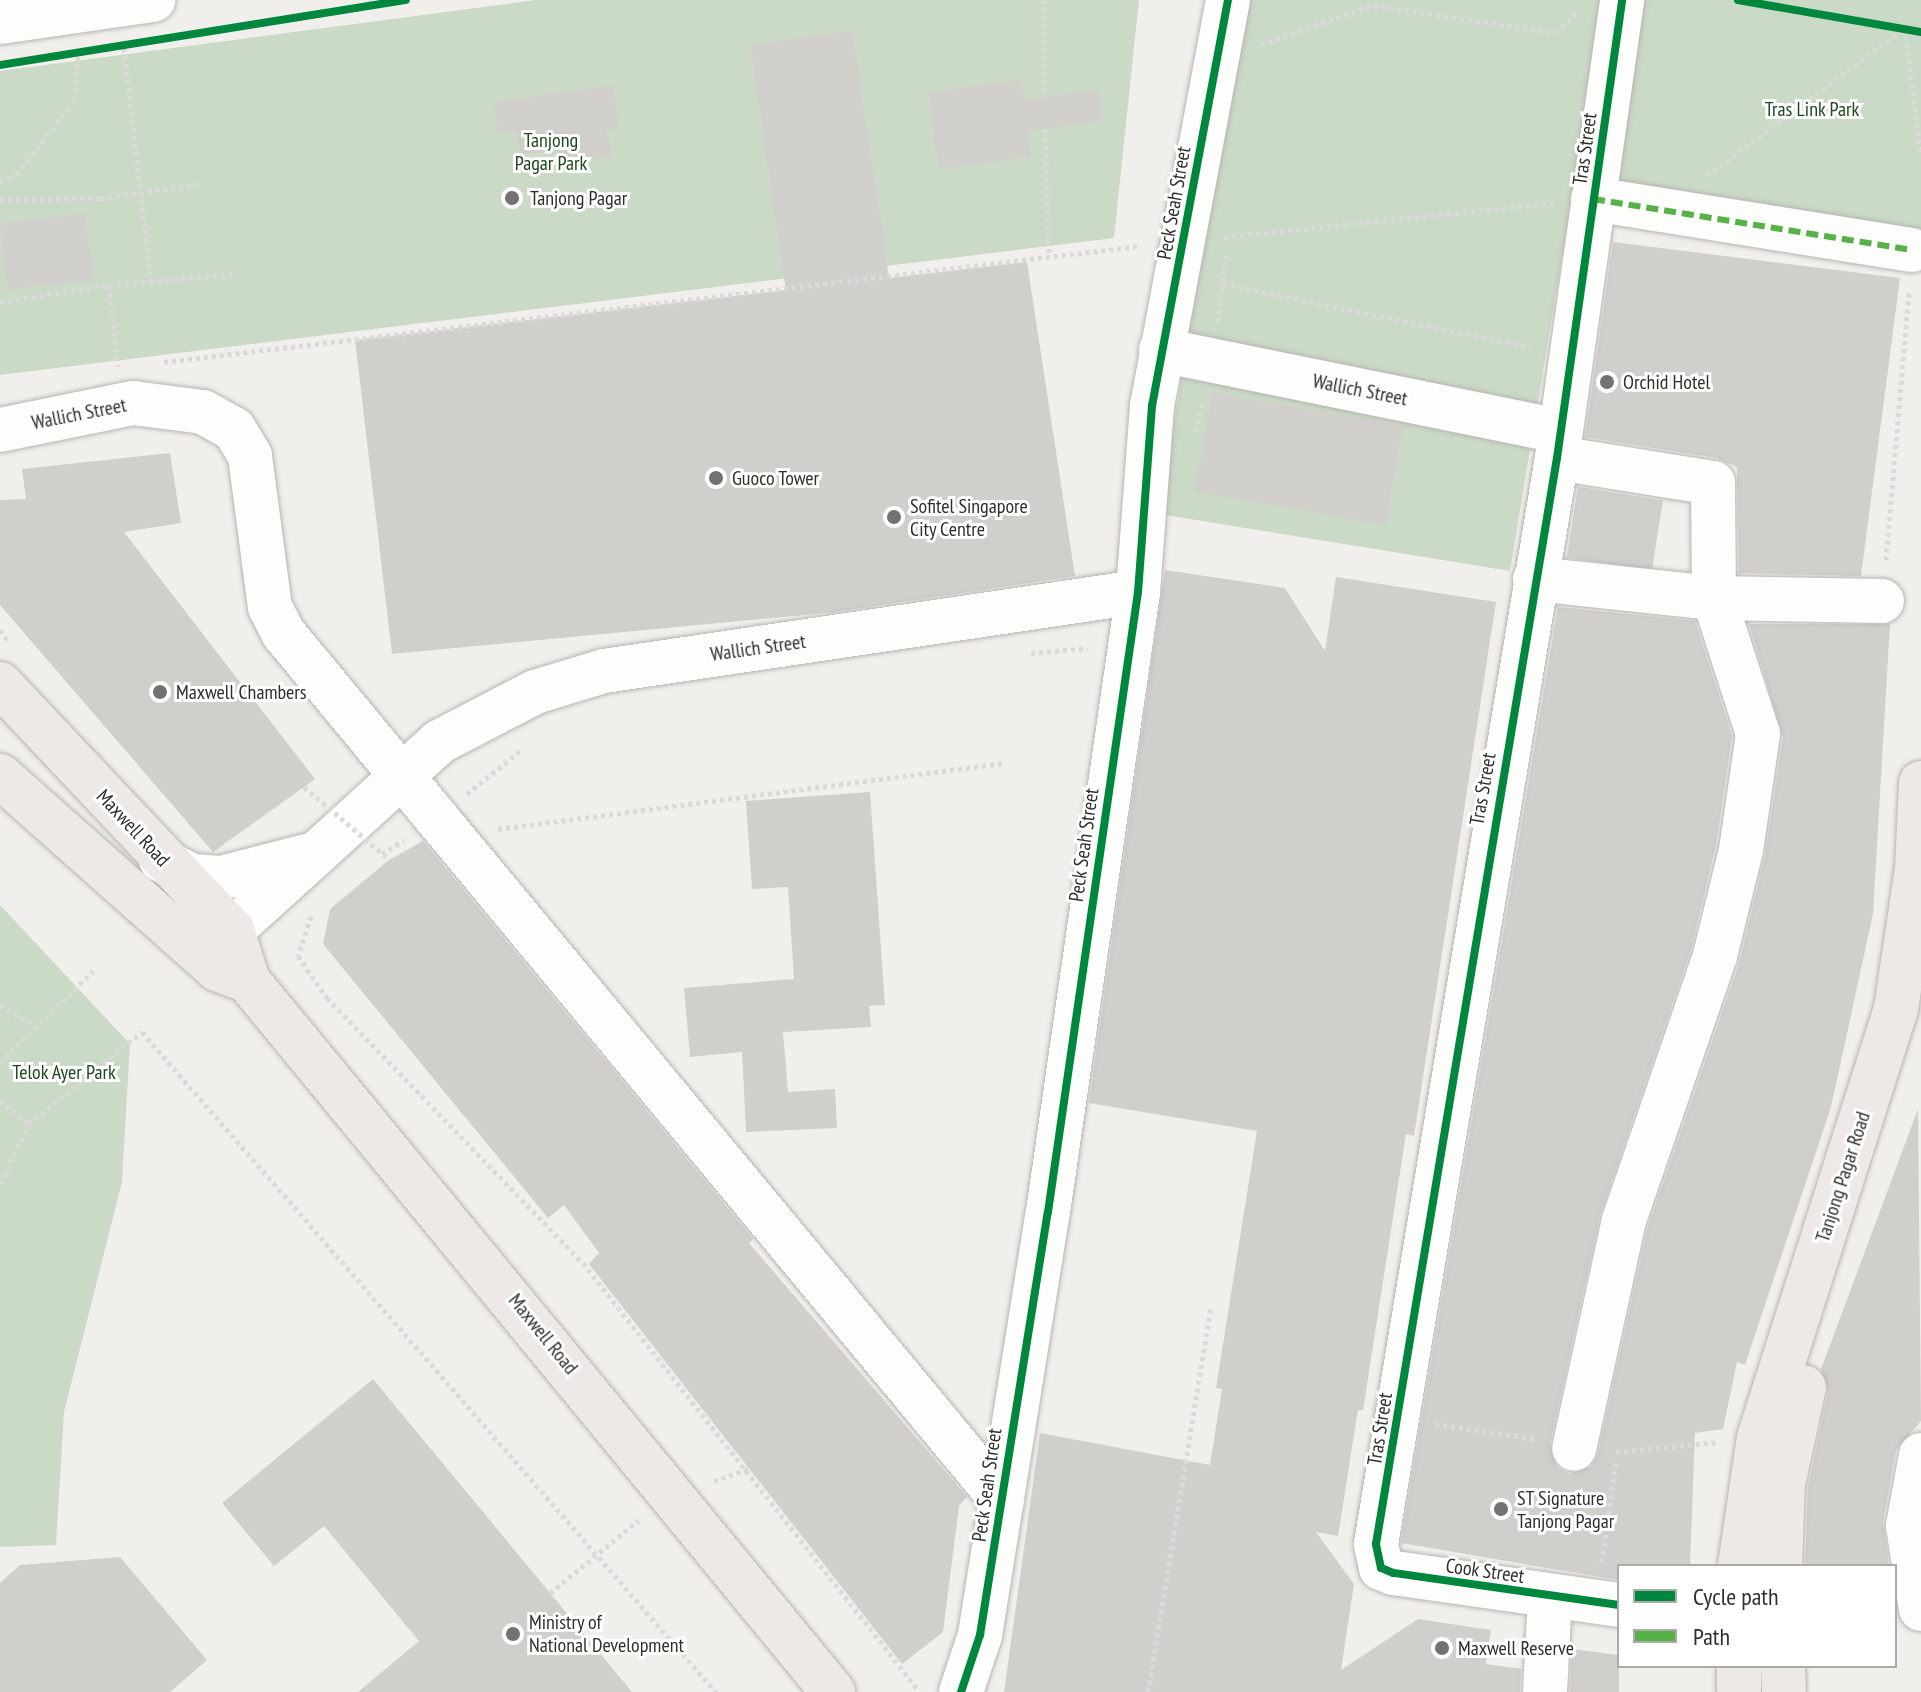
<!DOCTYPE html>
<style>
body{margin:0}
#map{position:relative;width:1921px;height:1692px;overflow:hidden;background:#f1efeb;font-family:"PT Sans Narrow",sans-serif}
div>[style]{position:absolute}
.green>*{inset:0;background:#cadac6}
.building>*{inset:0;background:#d1cfcc;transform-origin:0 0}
.path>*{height:5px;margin-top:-2.5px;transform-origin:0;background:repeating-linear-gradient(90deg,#dadad8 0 4px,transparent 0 8px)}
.roads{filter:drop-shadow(0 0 2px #b7b5b2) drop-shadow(0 0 2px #b7b5b2)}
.minor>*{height:44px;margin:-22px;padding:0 22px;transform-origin:22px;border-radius:22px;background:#fdfdfc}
.major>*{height:44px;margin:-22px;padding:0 22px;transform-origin:22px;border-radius:22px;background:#eee8e7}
.path-bridge>*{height:5px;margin-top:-2.5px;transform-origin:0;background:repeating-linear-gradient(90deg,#dadad8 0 4px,transparent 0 8px)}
.quiet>*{height:6px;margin-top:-3px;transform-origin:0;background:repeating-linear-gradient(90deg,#56b246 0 12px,transparent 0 18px)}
.cycleway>*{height:8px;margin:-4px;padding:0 4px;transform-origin:4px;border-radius:4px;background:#00873e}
.dots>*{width:22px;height:22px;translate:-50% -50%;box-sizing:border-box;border:4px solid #fff;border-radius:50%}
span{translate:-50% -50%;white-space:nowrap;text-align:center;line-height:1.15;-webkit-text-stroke:6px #fff;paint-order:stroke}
.park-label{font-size:20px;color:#1d481c}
.street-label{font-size:20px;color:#2f2e2b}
.poi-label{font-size:20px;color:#2f2e2b}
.left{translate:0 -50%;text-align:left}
.legend{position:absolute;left:1617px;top:1564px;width:280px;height:104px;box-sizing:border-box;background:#fff;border:2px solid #acabaa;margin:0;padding:10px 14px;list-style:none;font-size:24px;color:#2f2e2b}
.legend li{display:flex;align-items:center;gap:16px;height:40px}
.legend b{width:40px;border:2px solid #acabaa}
</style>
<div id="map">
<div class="green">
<i style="clip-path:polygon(536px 0,1139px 0,1114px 238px,0 375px,0 71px)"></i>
<i style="clip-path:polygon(1244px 0,1921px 0,1921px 234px,1611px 187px,1573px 190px,1510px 571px,1159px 514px)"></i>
<i style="clip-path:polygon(0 905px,130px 1044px,122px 1182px,64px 1412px,56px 1545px,0 1547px)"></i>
</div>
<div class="building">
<i style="clip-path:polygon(852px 30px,889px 278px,1027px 262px,1075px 576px,835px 612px,392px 654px,355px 340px,786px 290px,750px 45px)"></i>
<i style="clip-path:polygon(1022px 80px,1025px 99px,1098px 90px,1101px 122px,1028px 131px,1031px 157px,938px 169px,929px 92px)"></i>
<i style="clip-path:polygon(613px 85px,619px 129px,607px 130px,611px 157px,562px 164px,560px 150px,521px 155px,517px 130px,498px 133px,494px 102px)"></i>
<i style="left:85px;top:213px;width:67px;height:86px;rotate:83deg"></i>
<i style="clip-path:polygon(1613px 242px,1900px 278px,1861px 576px,1739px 573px,1737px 467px,1717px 458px,1585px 437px)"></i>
<i style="left:1212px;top:392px;width:194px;height:101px;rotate:10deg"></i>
<i style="clip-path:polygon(170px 453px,181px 523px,124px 532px,315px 779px,213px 852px,0 605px,0 500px,26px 499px,22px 469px)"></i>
<i style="left:1578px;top:487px;width:86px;height:71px;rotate:9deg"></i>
<i style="clip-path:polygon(1165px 570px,1285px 588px,1325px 651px,1336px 577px,1496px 602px,1414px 1136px,1406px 1134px,1363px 1410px,1358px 1410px,1338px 1536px,1316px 1532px,1354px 1584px,1341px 1670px,1418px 1619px,1491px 1630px,1486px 1664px,1521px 1669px,1520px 1692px,1004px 1692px,1040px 1433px,1210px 1465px,1222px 1389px,1216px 1388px,1257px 1131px,1089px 1103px)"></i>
<i style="clip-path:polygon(1558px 607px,1695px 621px,1732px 736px,1716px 845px,1691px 949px,1600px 1215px,1550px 1444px,1557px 1467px,1569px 1474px,1592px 1466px,1598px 1454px,1648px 1227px,1739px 964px,1765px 856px,1783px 737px,1749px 624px,1890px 624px,1873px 914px,1831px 1107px,1745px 1365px,1737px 1362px,1723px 1429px,1695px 1433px,1690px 1566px,1619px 1566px,1619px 1580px,1401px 1543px)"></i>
<i style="clip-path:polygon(870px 792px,885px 1005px,869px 1006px,871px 1027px,783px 1032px,788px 1092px,835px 1089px,837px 1128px,746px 1132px,742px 1052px,690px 1057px,684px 988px,794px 979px,788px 887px,752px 889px,746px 801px)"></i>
<i style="clip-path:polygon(423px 841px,753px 1239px,749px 1243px,967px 1497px,959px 1506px,943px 1632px,902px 1664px,589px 1264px,599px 1253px,564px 1205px,548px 1218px,323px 944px,330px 909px,389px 860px)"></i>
<i style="clip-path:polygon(1918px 1109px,1921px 1421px,1896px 1450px,1883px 1522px,1889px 1566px,1805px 1566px,1808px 1487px,1828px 1392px,1821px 1369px)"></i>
<i style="clip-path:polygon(373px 1379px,550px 1593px,632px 1692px,358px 1692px,419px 1641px,324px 1526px,274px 1566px,222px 1503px)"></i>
<i style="clip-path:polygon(120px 1557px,207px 1660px,170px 1692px,0 1692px,0 1583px,20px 1565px)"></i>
<i style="clip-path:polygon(1572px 1649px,1619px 1655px,1619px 1692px,1570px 1692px)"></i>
</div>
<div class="path">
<i style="left:369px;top:0;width:5px;rotate:79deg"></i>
<i style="left:1044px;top:0;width:97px;rotate:90deg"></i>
<i style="left:1261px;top:45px;width:119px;rotate:-19.7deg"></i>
<i style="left:1373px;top:5px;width:185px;rotate:8.7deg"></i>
<i style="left:1556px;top:33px;width:30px;rotate:-45deg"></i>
<i style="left:124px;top:48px;width:236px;rotate:83.4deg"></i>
<i style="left:1045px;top:129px;width:127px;rotate:88.2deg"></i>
<i style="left:1707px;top:176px;width:247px;rotate:-36.8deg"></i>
<i style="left:1905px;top:28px;width:129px;rotate:82.9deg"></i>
<i style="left:0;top:182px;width:19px;rotate:-25deg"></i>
<i style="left:17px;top:174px;width:94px;rotate:-51.9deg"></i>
<i style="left:75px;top:100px;width:46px;rotate:-86.3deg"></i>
<i style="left:0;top:200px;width:100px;rotate:-1.1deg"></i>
<i style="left:100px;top:198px;width:101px;rotate:-8deg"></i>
<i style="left:1224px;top:237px;width:331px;rotate:-5.9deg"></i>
<i style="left:1223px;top:284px;width:314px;rotate:11.6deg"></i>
<i style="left:109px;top:285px;width:129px;rotate:-4.9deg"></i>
<i style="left:0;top:302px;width:110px;rotate:-8.9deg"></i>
<i style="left:109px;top:285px;width:82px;rotate:83.7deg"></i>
<i style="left:1218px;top:322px;width:69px;rotate:-83.4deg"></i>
<i style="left:164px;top:362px;width:982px;rotate:-6.78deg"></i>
<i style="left:1195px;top:431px;width:33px;rotate:-74deg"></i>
<i style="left:1886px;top:560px;width:270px;rotate:-85.1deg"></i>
<i style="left:0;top:630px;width:16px;rotate:55deg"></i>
<i style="left:1031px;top:653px;width:57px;rotate:-5deg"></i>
<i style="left:467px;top:794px;width:70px;rotate:-39.2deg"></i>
<i style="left:498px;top:829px;width:510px;rotate:-7.43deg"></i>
<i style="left:382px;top:854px;width:26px;rotate:-32deg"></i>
<i style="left:311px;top:916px;width:42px;rotate:108deg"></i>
<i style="left:298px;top:956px;width:51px;rotate:55.4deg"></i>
<i style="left:327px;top:998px;width:368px;rotate:46deg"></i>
<i style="left:583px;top:1263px;width:544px;rotate:51.87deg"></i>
<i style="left:0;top:1005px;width:42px;rotate:31.4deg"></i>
<i style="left:0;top:1063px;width:131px;rotate:-44.7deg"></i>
<i style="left:0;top:1100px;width:38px;rotate:40deg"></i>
<i style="left:0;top:1184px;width:67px;rotate:-64.2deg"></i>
<i style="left:29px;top:1124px;width:146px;rotate:-39.2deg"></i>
<i style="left:142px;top:1032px;width:875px;rotate:48.99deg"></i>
<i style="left:1435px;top:1424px;width:102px;rotate:8.4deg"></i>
<i style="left:1616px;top:1452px;width:102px;rotate:-5.6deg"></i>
<i style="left:714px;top:1481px;width:37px;rotate:-20deg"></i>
<i style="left:1602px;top:1562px;width:102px;rotate:-82.1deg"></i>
<i style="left:550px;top:1593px;width:115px;rotate:-39.4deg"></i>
<i style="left:1148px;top:1692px;width:391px;rotate:-80.7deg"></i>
</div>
<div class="roads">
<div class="minor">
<i style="left:0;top:22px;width:155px;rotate:-8.2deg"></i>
<i style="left:1593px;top:199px;width:323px;rotate:9.1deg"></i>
<i style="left:1161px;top:350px;width:406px;rotate:11.5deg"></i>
<i style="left:0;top:430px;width:136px;rotate:-11.5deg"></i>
<i style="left:133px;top:403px;width:71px;rotate:7.3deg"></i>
<i style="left:203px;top:412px;width:35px;rotate:29deg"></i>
<i style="left:234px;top:429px;width:31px;rotate:59deg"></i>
<i style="left:250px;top:456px;width:152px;rotate:82.5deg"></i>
<i style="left:270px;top:607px;width:30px;rotate:63deg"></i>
<i style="left:284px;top:634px;width:1125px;rotate:50.34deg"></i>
<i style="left:1557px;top:458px;width:158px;rotate:9.1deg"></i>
<i style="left:1713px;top:483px;width:115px;rotate:89.5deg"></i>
<i style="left:1714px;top:598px;width:143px;rotate:72.1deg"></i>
<i style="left:1758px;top:734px;width:117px;rotate:98.3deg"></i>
<i style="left:1741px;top:850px;width:109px;rotate:103.8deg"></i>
<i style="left:1715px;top:956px;width:279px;rotate:109deg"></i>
<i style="left:1624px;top:1220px;width:234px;rotate:102.3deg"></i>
<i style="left:1535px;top:579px;width:180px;rotate:6.1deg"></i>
<i style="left:1714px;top:598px;width:168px;rotate:1deg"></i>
<i style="left:161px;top:860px;width:36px;rotate:27deg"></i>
<i style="left:193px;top:876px;width:28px;rotate:4deg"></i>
<i style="left:221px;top:878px;width:88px;rotate:-14.5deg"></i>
<i style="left:218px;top:967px;width:40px;rotate:-69deg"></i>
<i style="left:232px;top:930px;width:280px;rotate:-42.2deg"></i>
<i style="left:439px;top:742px;width:108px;rotate:-27.5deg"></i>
<i style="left:535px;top:692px;width:72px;rotate:-16.9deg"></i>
<i style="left:604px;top:671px;width:540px;rotate:-8.42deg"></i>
<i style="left:1921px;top:1455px;width:72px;rotate:100.4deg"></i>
<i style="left:1908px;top:1526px;width:84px;rotate:81.1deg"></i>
<i style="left:1619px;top:1605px;width:228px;rotate:-171.9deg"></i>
<i style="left:1393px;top:1573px;width:13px;rotate:-157deg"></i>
<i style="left:1381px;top:1568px;width:25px;rotate:-102deg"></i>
<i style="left:1376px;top:1544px;width:1101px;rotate:-80.54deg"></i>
<i style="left:1557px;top:458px;width:463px;rotate:-81.9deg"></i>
<i style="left:961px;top:1692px;width:60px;rotate:-71.6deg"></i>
<i style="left:980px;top:1635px;width:428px;rotate:-80.9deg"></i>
<i style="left:1048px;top:1212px;width:626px;rotate:-81.74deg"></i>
<i style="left:1138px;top:592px;width:187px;rotate:-85.7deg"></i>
<i style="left:1152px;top:406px;width:413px;rotate:-79.4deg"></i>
<i style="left:1545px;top:1692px;width:96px;rotate:-87deg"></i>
</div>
<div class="major">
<i style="left:0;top:684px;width:338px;rotate:46.7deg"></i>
<i style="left:232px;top:930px;width:53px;rotate:72.6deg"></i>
<i style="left:248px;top:981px;width:921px;rotate:50.55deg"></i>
<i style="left:0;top:776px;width:290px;rotate:41.6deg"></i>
<i style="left:217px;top:969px;width:33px;rotate:21deg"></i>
<i style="left:1740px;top:1566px;width:129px;rotate:-81.6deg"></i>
<i style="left:1759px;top:1438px;width:450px;rotate:-72.3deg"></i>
<i style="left:1896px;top:1009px;width:142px;rotate:-81.5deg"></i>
<i style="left:1917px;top:869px;width:86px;rotate:-87.3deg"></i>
<i style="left:1780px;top:1566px;width:82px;rotate:-87.9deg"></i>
<i style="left:1783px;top:1484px;width:99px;rotate:-77.8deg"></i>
<i style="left:1739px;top:1666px;width:26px;rotate:90deg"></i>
<i style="left:1783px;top:1666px;width:26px;rotate:88deg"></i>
</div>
</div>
<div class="path-bridge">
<i style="left:304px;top:787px;width:111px;rotate:40.3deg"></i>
</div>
<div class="quiet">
<i style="left:1593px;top:199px;width:323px;rotate:9.1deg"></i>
</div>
<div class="cycleway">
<i style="left:1738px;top:0;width:186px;rotate:9.9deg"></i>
<i style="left:0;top:65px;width:411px;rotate:-9.1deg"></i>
<i style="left:1619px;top:1605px;width:228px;rotate:-171.9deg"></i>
<i style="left:1393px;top:1573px;width:13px;rotate:-157deg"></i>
<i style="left:1381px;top:1568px;width:25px;rotate:-102deg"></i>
<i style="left:1376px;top:1544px;width:1101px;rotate:-80.54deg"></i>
<i style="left:1557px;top:458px;width:463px;rotate:-81.9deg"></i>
<i style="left:961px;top:1692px;width:60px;rotate:-71.6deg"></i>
<i style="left:980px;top:1635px;width:428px;rotate:-80.9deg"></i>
<i style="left:1048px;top:1212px;width:626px;rotate:-81.74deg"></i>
<i style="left:1138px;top:592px;width:187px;rotate:-85.7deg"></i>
<i style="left:1152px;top:406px;width:413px;rotate:-79.4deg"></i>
</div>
<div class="dots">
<i style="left:512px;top:198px;background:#73726e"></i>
<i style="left:1607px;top:382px;background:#73726e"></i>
<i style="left:716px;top:478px;background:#73726e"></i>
<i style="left:894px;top:517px;background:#73726e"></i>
<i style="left:160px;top:692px;background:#73726e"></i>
<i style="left:1501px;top:1509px;background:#73726e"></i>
<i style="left:513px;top:1634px;background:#73726e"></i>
<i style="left:1442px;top:1648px;background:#73726e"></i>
</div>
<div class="park-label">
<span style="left:1812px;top:109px">Tras Link Park</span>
<span style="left:551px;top:152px">Tanjong<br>Pagar Park</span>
<span style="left:64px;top:1072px">Telok Ayer Park</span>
</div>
<div class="street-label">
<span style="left:1585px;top:149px;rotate:-82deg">Tras Street</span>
<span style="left:1174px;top:203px;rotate:-80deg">Peck Seah Street</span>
<span style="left:1360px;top:390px;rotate:11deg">Wallich Street</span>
<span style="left:79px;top:414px;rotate:-11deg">Wallich Street</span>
<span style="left:758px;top:648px;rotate:-8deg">Wallich Street</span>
<span style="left:1483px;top:789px;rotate:-80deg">Tras Street</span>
<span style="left:133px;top:828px;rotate:47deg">Maxwell Road</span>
<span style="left:1084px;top:845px;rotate:-82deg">Peck Seah Street</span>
<span style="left:1843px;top:1177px;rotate:-72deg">Tanjong Pagar Road</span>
<span style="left:543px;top:1334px;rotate:51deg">Maxwell Road</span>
<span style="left:1380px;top:1429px;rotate:-81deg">Tras Street</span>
<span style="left:987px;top:1485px;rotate:-82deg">Peck Seah Street</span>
<span style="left:1485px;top:1571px;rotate:8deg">Cook Street</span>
</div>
<div class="poi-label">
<span class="left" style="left:530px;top:198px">Tanjong Pagar</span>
<span class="left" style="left:1623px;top:382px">Orchid Hotel</span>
<span class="left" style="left:732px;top:478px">Guoco Tower</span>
<span class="left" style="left:910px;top:518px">Sofitel Singapore<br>City Centre</span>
<span class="left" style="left:176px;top:692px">Maxwell Chambers</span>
<span class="left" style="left:1517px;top:1510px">ST Signature<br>Tanjong Pagar</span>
<span class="left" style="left:529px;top:1634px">Ministry of<br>National Development</span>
<span class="left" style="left:1458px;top:1648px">Maxwell Reserve</span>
</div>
<ul class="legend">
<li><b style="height:10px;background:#00873e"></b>Cycle path</li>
<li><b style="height:10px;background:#56b246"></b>Path</li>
</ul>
</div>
